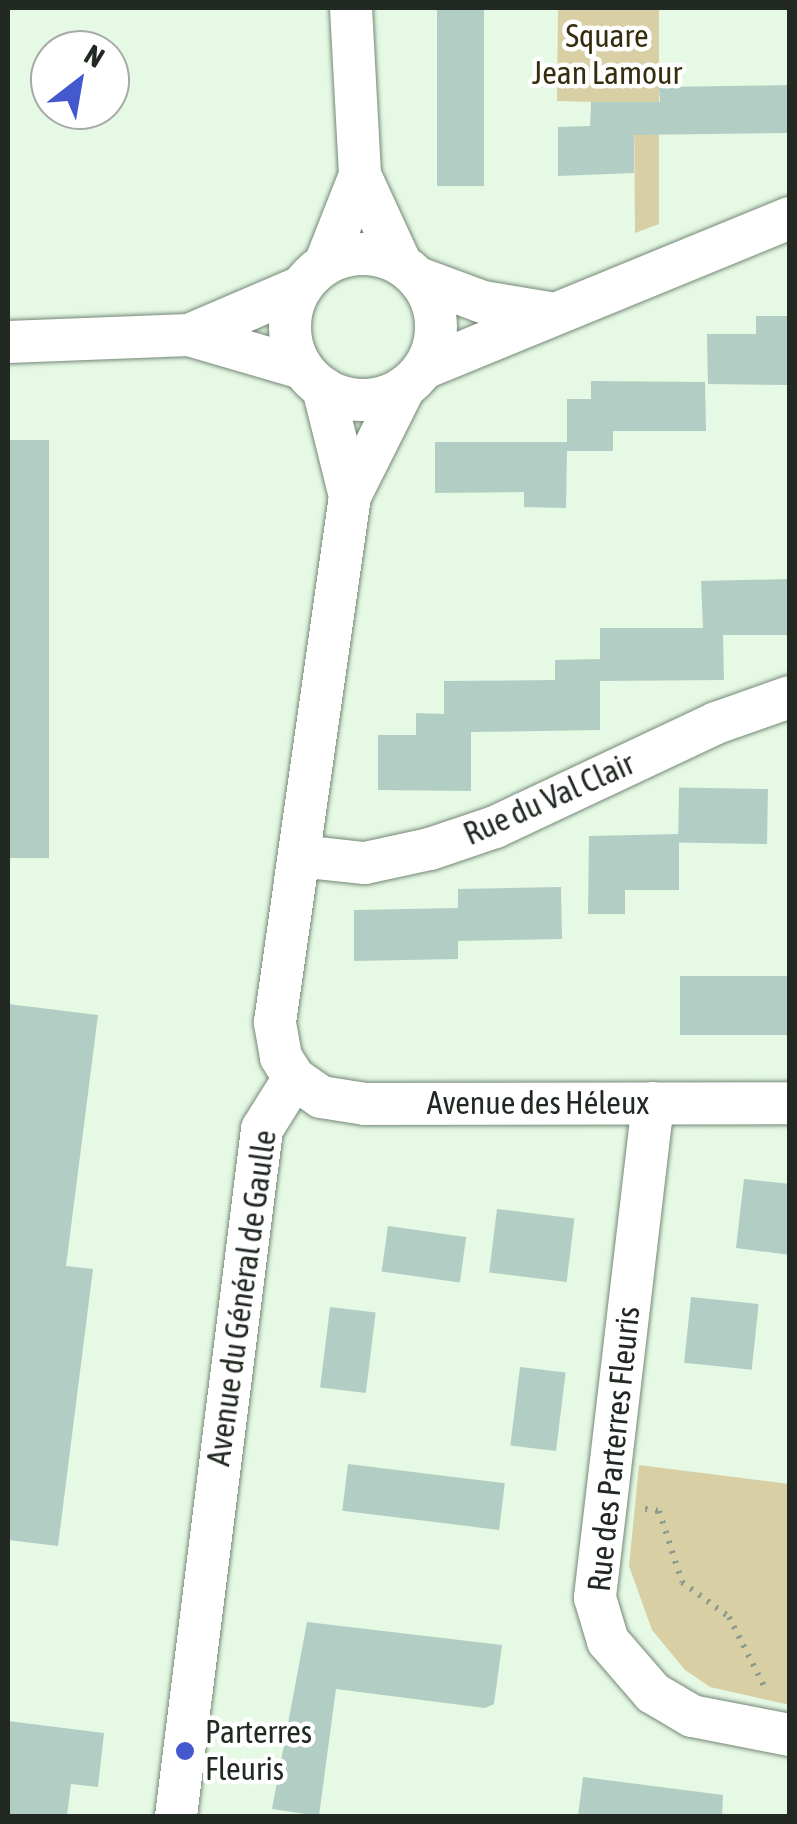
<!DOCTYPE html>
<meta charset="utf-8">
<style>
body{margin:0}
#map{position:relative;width:797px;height:1824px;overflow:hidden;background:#e5f9e5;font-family:"Asap Condensed",sans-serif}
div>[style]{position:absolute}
.green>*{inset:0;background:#d9cfa5}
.building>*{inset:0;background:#b2cec4;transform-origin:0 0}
.path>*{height:6px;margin-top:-3px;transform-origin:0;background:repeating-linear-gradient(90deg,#8e9c8e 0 2.5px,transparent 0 10.5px)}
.roads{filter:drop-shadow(0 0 2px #758775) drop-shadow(0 0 2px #758775)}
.minor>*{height:42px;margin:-21px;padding:0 21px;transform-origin:21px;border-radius:21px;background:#fff}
.minor>.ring{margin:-21px;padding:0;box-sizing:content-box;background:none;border:42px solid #fff;border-radius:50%}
.dots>*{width:28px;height:28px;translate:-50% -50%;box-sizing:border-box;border:5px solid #fff;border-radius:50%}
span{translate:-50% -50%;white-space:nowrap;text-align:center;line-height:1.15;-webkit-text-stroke:9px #fff;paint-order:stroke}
.park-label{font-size:32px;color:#352d0d}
.street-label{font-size:32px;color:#222922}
.poi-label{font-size:32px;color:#222922}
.left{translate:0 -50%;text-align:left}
.frame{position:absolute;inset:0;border:10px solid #222922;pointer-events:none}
.north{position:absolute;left:30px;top:30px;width:100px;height:100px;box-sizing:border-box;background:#fff;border:2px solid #a7a9a7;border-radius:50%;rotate:31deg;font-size:28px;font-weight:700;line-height:40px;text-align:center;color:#222922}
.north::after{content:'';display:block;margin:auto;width:35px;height:45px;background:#4459cd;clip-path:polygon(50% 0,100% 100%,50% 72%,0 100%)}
</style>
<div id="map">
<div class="green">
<i style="clip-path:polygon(558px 8px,659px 8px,659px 224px,635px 233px,634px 103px,557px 101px)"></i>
<i style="clip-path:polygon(639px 1465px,789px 1484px,789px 1705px,710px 1687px,685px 1670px,652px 1630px,629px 1566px)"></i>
</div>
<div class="building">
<i style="left:437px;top:8px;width:47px;height:178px"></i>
<i style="clip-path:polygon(790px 85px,790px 133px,634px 135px,634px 173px,558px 176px,558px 127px,590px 126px,591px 102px,660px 102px,659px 87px)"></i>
<i style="clip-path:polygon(756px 316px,790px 316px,790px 385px,708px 384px,707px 334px,756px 334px)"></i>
<i style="clip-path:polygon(591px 381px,705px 382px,706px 431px,613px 431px,613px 451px,567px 451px,566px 508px,524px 507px,524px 492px,435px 493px,435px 442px,567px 442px,567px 399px,591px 399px)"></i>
<i style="left:8px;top:440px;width:41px;height:418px"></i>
<i style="clip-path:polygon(790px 579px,790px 635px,723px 635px,724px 680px,600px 681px,600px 730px,471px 732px,471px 791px,378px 790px,378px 735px,416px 735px,416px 713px,444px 714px,444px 681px,555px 680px,555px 660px,600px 659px,600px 628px,703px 628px,701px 581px)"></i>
<i style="left:768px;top:789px;width:55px;height:89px;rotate:91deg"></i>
<i style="clip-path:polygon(679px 834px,679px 890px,625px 890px,625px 914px,588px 914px,589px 836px)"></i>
<i style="clip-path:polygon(561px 887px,562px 939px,458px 941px,458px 959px,354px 961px,354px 910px,458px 908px,458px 889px)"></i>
<i style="left:790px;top:976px;width:59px;height:110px;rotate:90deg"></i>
<i style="clip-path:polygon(8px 1004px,98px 1015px,66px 1266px,93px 1269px,58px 1546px,8px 1540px)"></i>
<i style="clip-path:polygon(744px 1179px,790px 1184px,790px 1255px,736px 1248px)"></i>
<i style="left:497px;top:1209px;width:78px;height:64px;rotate:7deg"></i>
<i style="left:388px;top:1226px;width:79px;height:46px;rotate:8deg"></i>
<i style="left:691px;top:1297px;width:68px;height:66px;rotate:6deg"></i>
<i style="left:330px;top:1307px;width:46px;height:81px;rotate:7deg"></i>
<i style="left:520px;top:1367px;width:46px;height:79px;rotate:7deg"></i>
<i style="left:348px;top:1464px;width:158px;height:47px;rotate:7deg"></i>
<i style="clip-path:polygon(307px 1622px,502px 1645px,494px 1704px,485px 1708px,336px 1689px,319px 1816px,272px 1809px)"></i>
<i style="clip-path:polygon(8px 1721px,104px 1733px,98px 1787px,71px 1784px,67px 1816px,8px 1816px)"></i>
<i style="clip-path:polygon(583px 1777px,723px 1795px,722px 1816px,578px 1816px)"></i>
</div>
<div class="path">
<i style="left:645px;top:1509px;width:14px;rotate:8deg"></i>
<i style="left:659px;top:1511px;width:75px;rotate:72.1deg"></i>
<i style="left:682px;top:1582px;width:59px;rotate:36.7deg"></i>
<i style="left:729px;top:1617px;width:80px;rotate:63.1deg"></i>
</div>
<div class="roads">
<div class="minor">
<i style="left:351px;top:8px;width:167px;rotate:86.9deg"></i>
<i style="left:360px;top:175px;width:98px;rotate:65.3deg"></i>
<i class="ring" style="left:290px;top:254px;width:104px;height:104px"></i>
<i style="left:325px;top:264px;width:96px;rotate:-68.5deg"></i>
<i style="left:418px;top:278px;width:69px;rotate:20.3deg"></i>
<i style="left:483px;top:302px;width:67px;rotate:9.5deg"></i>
<i style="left:189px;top:335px;width:122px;rotate:-23.2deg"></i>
<i style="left:8px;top:342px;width:181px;rotate:-2.2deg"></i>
<i style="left:189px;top:335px;width:118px;rotate:16.3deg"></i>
<i style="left:424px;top:368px;width:396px;rotate:-22.3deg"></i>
<i style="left:323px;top:388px;width:111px;rotate:76deg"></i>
<i style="left:299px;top:856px;width:66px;rotate:6.1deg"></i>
<i style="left:365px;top:863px;width:66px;rotate:-12.2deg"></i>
<i style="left:430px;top:849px;width:69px;rotate:-18.7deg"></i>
<i style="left:495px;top:827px;width:244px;rotate:-25.2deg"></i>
<i style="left:716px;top:723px;width:78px;rotate:-19.4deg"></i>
<i style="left:294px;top:1078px;width:33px;rotate:35deg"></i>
<i style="left:321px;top:1097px;width:45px;rotate:9deg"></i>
<i style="left:365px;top:1104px;width:425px;rotate:-0.1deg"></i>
<i style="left:653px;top:1103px;width:498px;rotate:96.7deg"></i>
<i style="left:595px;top:1598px;width:45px;rotate:73.2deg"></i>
<i style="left:608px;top:1641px;width:69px;rotate:49.1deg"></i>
<i style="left:653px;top:1693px;width:45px;rotate:30.5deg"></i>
<i style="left:692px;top:1716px;width:100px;rotate:11deg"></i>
<i style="left:176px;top:1816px;width:692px;rotate:-82.86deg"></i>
<i style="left:262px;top:1129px;width:60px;rotate:-57.9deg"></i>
<i style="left:294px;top:1078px;width:25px;rotate:-122deg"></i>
<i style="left:281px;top:1057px;width:36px;rotate:-100deg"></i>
<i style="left:275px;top:1022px;width:531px;rotate:-81.89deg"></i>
<i style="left:350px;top:496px;width:121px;rotate:-63.4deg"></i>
</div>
</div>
<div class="dots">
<i style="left:185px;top:1751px;background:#4459cd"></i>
</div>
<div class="park-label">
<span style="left:607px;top:55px">Square<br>Jean Lamour</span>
</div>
<div class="street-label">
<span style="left:549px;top:799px;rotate:-24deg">Rue du Val Clair</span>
<span style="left:538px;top:1103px">Avenue des Héleux</span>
<span style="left:242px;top:1298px;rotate:-82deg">Avenue du Général de Gaulle</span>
<span style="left:614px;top:1449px;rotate:-84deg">Rue des Parterres Fleuris</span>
</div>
<div class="poi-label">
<span class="left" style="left:205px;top:1751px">Parterres<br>Fleuris</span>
</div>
<div class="frame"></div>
<div class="north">N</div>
</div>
